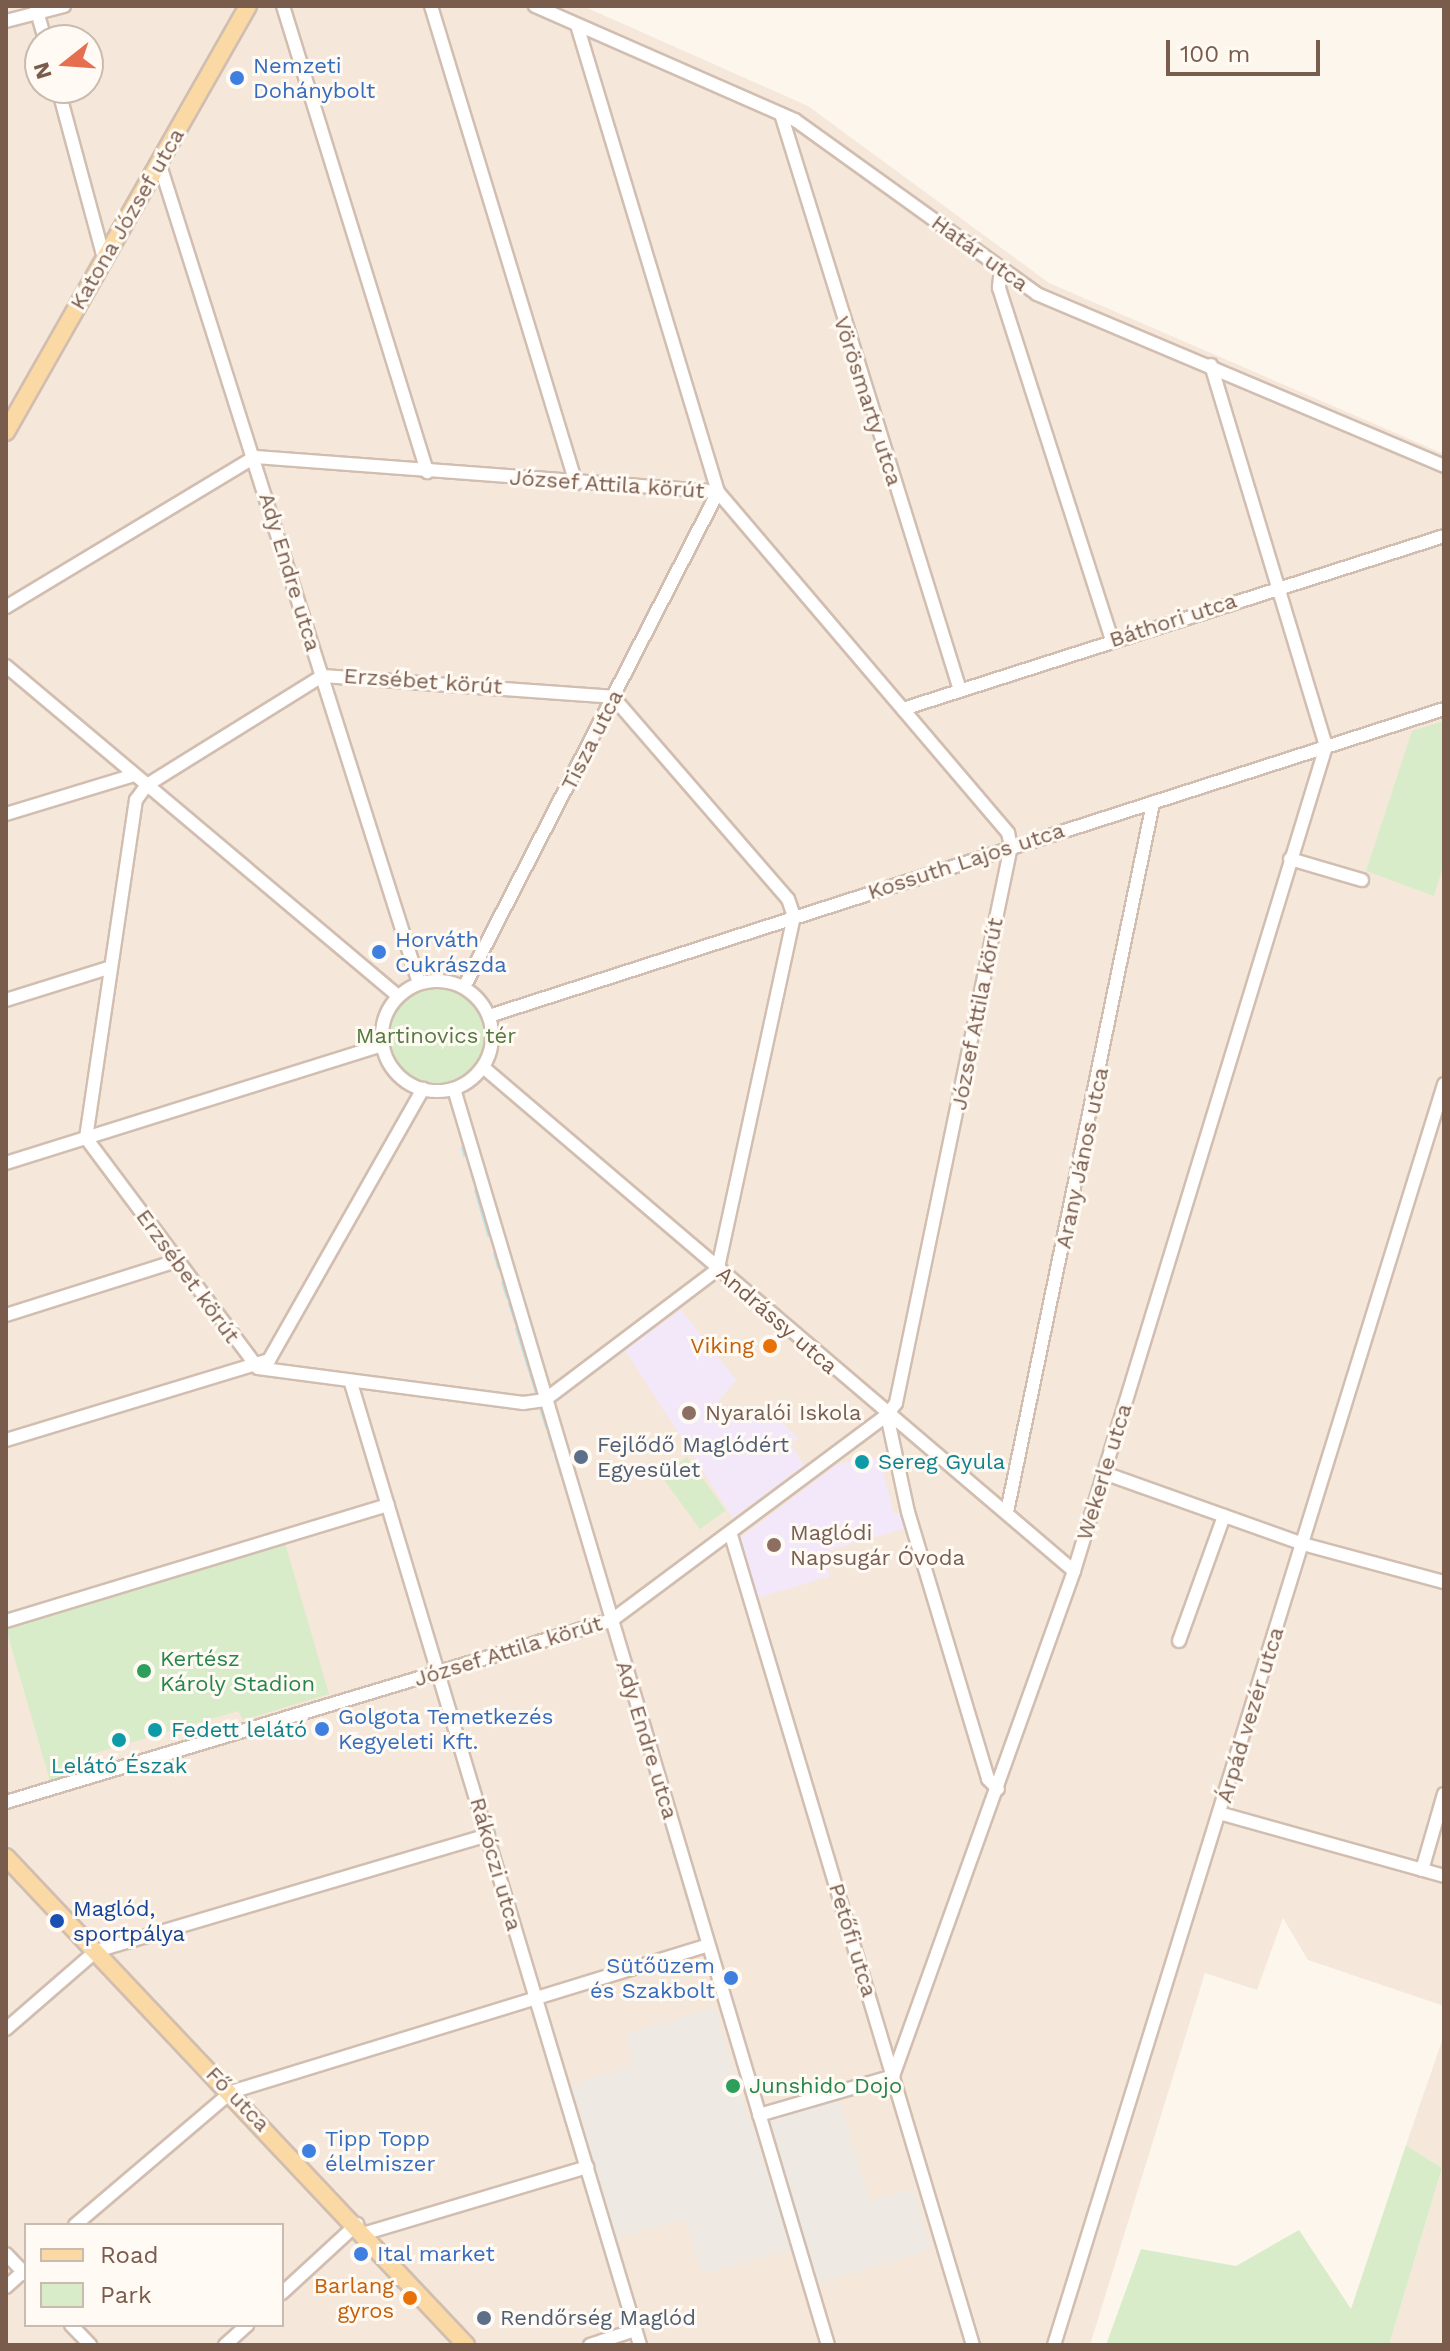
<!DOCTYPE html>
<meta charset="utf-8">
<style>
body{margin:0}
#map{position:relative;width:1450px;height:2351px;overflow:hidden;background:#fdf6ec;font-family:"Work Sans",sans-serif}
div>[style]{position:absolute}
.residential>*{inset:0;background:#f5e8da}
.industrial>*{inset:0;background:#efe9e4}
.education>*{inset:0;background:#f3e8fa}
.green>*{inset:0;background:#d8ecc9;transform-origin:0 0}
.round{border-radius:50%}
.stream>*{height:3px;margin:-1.5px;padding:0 1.5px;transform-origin:1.5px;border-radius:1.5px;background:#bfe3e8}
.roads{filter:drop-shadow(2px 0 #d1beb0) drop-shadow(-2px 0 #d1beb0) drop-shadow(0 2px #d1beb0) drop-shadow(0 -2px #d1beb0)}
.minor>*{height:12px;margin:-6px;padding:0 6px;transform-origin:6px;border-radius:6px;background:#fff}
.minor>.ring{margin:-6px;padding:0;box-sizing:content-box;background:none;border:12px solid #fff;border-radius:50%}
.major>*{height:16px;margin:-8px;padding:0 8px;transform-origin:8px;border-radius:8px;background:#fbd9a5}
.dots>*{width:22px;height:22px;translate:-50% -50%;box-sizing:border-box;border:4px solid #fffaf3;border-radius:50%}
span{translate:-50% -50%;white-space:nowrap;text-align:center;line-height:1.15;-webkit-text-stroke:6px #fffaf3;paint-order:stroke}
.shop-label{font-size:22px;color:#366cbe}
.left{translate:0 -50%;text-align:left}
.right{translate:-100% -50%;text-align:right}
.street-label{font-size:22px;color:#7a5c4d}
.park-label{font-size:22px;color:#537a41}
.food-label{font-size:22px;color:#c56008}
.education-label{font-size:22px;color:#785e54}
.service-label{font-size:22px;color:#4e5e75}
.culture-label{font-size:22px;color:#0d838f}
.leisure-label{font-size:22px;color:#27864d}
.transit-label{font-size:22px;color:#164399}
.frame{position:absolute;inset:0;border:8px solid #7a5c4d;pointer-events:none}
.legend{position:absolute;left:24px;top:2223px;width:260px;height:104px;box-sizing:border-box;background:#fffaf3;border:2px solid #cabbb1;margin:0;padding:10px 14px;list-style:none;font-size:24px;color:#7a5c4d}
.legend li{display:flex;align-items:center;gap:16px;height:40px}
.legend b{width:40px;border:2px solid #cabbb1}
.north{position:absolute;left:24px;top:24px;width:80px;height:80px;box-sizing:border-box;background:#fffaf3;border:2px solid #cabbb1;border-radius:50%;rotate:253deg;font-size:22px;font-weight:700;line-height:32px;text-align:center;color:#7a5c4d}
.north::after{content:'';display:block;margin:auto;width:28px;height:36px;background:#e76f51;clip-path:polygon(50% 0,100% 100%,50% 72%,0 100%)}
.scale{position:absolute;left:1166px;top:40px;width:154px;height:36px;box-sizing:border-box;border:4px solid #7a5c4d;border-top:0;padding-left:10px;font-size:24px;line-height:28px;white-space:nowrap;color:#7a5c4d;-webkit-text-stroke:6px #fffaf3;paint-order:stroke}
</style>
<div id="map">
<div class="residential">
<div style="clip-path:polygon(evenodd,6px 6px,583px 6px,808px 106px,1049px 283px,1444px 454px,1444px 2006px,1308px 1960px,1283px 1918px,1257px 1990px,1205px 1973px,1090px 2345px,6px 2345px,6px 6px,40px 40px,88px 40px,88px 88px,40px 88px,40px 40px,6px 6px,26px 2225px,282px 2225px,282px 2325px,26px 2325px,26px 2225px)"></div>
<div style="clip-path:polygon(1444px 2035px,1444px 2345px,1389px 2345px,1442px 2168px,1406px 2145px)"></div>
</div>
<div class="industrial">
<div style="clip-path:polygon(714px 2007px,751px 2124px,839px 2096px,870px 2201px,914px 2189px,931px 2250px,807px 2287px,795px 2249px,702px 2274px,685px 2219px,616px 2238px,569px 2086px,633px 2064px,626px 2034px)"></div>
</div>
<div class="education">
<div style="clip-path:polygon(681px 1310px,736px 1380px,713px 1408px,720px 1420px,777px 1418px,798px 1438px,790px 1444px,804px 1465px,733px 1518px,625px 1350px)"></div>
<div style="clip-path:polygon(879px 1457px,894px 1514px,902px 1513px,906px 1528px,823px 1552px,830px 1576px,758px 1598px,740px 1538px,838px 1464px)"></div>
</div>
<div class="green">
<div style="clip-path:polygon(1444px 721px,1444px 863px,1434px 896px,1366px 871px,1412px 731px)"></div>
<div class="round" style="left:386px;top:986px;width:100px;height:100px"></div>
<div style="left:687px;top:1457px;width:66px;height:32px;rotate:54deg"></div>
<div style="clip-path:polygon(285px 1543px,329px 1694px,243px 1720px,238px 1711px,89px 1755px,92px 1768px,50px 1781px,6px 1629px)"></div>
<div style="clip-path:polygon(1406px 2145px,1442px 2168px,1389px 2345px,1106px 2345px,1141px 2249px,1236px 2266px,1299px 2230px,1351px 2309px)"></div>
</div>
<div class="stream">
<div style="left:462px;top:1147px;width:8px;rotate:76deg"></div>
<div style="left:475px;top:1190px;width:47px;rotate:73.9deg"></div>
<div style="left:494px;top:1253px;width:15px;rotate:74deg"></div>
<div style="left:502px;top:1282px;width:16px;rotate:72deg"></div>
<div style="left:509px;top:1303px;width:20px;rotate:72deg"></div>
<div style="left:516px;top:1328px;width:71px;rotate:72.8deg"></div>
<div style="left:540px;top:1408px;width:20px;rotate:72deg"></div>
<div style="left:548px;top:1432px;width:18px;rotate:74deg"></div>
<div style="left:555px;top:1455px;width:21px;rotate:73deg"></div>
<div style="left:648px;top:1766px;width:23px;rotate:75deg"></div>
<div style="left:656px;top:1794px;width:20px;rotate:72deg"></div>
<div style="left:664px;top:1819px;width:26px;rotate:74deg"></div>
<div style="left:673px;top:1852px;width:19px;rotate:72deg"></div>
<div style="left:681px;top:1876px;width:23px;rotate:75deg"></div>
<div style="left:689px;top:1904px;width:18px;rotate:74deg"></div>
<div style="left:696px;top:1928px;width:15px;rotate:74deg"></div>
<div style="left:703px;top:1951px;width:10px;rotate:73deg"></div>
<div style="left:737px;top:2062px;width:14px;rotate:73deg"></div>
<div style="left:800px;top:2271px;width:24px;rotate:75deg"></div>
<div style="left:809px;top:2302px;width:21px;rotate:76deg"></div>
<div style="left:816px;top:2328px;width:18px;rotate:74deg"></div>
</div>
<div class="roads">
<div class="minor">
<div style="left:283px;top:6px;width:488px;rotate:72.8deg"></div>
<div style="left:431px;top:6px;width:499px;rotate:73.1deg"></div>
<div style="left:535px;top:6px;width:284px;rotate:23.7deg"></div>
<div style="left:795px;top:120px;width:298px;rotate:35.7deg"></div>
<div style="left:1037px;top:294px;width:442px;rotate:22.9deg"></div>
<div style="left:36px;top:8px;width:33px;rotate:74deg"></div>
<div style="left:6px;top:21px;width:60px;rotate:-14.5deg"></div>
<div style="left:58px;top:88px;width:177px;rotate:74.9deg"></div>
<div style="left:781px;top:114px;width:600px;rotate:72.74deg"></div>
<div style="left:159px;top:162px;width:861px;rotate:72.43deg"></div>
<div style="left:1001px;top:268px;width:20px;rotate:96deg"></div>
<div style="left:999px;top:288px;width:369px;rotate:72.2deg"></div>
<div style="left:6px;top:607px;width:291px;rotate:-31.1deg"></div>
<div style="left:255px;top:457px;width:464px;rotate:4.3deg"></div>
<div style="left:718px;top:492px;width:448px;rotate:49.6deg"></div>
<div style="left:1008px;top:833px;width:13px;rotate:77deg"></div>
<div style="left:1011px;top:846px;width:569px;rotate:101.67deg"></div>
<div style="left:896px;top:1403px;width:15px;rotate:127deg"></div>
<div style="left:887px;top:1415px;width:343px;rotate:143.3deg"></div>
<div style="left:612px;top:1620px;width:633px;rotate:163.28deg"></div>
<div style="left:6px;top:666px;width:512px;rotate:40.09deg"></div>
<div style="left:322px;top:676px;width:292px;rotate:4.1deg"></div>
<div style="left:613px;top:697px;width:267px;rotate:49.1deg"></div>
<div style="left:788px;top:899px;width:18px;rotate:71deg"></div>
<div style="left:794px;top:916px;width:361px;rotate:102.2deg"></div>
<div style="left:718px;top:1269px;width:217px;rotate:142.9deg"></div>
<div style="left:545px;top:1400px;width:22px;rotate:172deg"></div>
<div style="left:523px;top:1403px;width:267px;rotate:-172.5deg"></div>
<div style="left:258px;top:1368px;width:287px;rotate:-126.8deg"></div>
<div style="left:86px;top:1138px;width:342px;rotate:-81.6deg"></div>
<div style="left:136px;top:800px;width:19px;rotate:-54deg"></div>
<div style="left:147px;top:785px;width:206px;rotate:-31.9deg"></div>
<div style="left:903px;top:709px;width:568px;rotate:-17.73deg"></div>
<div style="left:6px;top:814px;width:134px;rotate:-16.9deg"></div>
<div style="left:1290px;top:859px;width:75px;rotate:16.3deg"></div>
<div class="ring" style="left:382px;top:981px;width:98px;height:98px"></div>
<div style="left:464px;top:987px;width:556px;rotate:-62.84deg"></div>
<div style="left:718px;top:492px;width:486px;rotate:-106.8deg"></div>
<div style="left:6px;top:1000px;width:107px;rotate:-17.4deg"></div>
<div style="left:489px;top:1016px;width:1003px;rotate:-17.82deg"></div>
<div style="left:483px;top:1067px;width:777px;rotate:40.46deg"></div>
<div style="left:454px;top:1089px;width:1311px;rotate:73.42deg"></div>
<div style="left:6px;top:1163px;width:394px;rotate:-17.4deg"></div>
<div style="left:6px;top:1315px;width:178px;rotate:-17.6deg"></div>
<div style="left:351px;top:1383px;width:1004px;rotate:73.28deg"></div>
<div style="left:887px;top:1415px;width:99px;rotate:77.8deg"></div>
<div style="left:908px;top:1512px;width:279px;rotate:73.3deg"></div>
<div style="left:988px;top:1779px;width:14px;rotate:45deg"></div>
<div style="left:6px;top:1440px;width:275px;rotate:-16.9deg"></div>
<div style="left:269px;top:1360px;width:312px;rotate:-60.4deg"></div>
<div style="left:1104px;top:1473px;width:211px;rotate:19.6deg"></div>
<div style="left:1303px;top:1544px;width:146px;rotate:15.1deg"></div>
<div style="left:1007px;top:1512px;width:724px;rotate:-78.36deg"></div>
<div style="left:731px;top:1535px;width:845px;rotate:73.37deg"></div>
<div style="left:6px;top:1621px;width:399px;rotate:-16.9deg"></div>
<div style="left:1179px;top:1641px;width:133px;rotate:-70.2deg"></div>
<div style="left:1219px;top:1813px;width:234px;rotate:15.6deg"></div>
<div style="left:1422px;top:1870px;width:79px;rotate:-73.9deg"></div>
<div style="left:6px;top:2029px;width:119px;rotate:-40.9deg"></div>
<div style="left:96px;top:1951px;width:409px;rotate:-16.5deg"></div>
<div style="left:893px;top:2076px;width:536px;rotate:-70.28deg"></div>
<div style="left:1074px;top:1571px;width:863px;rotate:-73.01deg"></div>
<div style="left:1326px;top:746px;width:398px;rotate:-106.8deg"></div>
<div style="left:759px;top:2115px;width:140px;rotate:-16.2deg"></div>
<div style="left:75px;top:2225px;width:205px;rotate:-40.4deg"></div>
<div style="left:231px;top:2092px;width:499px;rotate:-17.1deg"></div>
<div style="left:366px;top:2233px;width:231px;rotate:-16.6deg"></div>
<div style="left:6px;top:2254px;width:29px;rotate:46deg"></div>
<div style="left:6px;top:2287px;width:27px;rotate:-42deg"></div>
<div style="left:282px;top:2293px;width:102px;rotate:-42.6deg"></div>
<div style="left:71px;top:2325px;width:28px;rotate:46deg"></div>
<div style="left:225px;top:2345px;width:30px;rotate:-42deg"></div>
<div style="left:590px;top:2345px;width:47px;rotate:-18.4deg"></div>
<div style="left:1054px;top:2345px;width:1320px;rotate:-72.81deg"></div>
</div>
<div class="major">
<div style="left:6px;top:432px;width:490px;rotate:-60.4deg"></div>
<div style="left:6px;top:1857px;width:671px;rotate:46.69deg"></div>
</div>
</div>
<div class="dots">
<div style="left:237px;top:78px;background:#3f7fe0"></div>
<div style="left:379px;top:952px;background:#3f7fe0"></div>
<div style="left:770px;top:1346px;background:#e8710a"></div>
<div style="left:689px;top:1413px;background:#8d6e63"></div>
<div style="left:581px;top:1457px;background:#5c6f8a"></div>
<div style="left:862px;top:1462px;background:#0f9aa8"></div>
<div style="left:774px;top:1545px;background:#8d6e63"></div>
<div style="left:144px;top:1671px;background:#2e9e5b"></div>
<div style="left:322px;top:1729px;background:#3f7fe0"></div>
<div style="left:155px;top:1730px;background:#0f9aa8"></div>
<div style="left:119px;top:1740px;background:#0f9aa8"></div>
<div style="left:57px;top:1921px;background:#1a4fb4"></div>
<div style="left:731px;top:1978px;background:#3f7fe0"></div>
<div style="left:733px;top:2086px;background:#2e9e5b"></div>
<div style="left:309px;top:2151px;background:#3f7fe0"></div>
<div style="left:361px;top:2254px;background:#3f7fe0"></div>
<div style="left:410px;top:2298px;background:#e8710a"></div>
<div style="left:484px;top:2318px;background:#5c6f8a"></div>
</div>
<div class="shop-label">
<span class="left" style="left:253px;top:78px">Nemzeti<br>Dohánybolt</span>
<span class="left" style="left:395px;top:952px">Horváth<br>Cukrászda</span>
<span class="left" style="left:338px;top:1729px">Golgota Temetkezés<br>Kegyeleti Kft.</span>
<span class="right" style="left:715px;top:1978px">Sütőüzem<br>és Szakbolt</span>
<span class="left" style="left:325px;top:2151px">Tipp Topp<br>élelmiszer</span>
<span class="left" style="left:377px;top:2254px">Ital market</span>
</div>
<div class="street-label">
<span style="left:127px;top:219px;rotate:-60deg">Katona József utca</span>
<span style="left:980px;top:253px;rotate:36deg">Határ utca</span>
<span style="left:868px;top:401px;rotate:72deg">Vörösmarty utca</span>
<span style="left:607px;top:484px;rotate:4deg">József Attila körút</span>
<span style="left:290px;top:572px;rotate:73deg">Ady Endre utca</span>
<span style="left:1173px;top:620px;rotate:-18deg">Báthori utca</span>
<span style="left:423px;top:681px;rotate:4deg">Erzsébet körút</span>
<span style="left:592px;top:740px;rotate:-63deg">Tisza utca</span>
<span style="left:966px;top:861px;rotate:-18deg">Kossuth Lajos utca</span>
<span style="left:977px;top:1014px;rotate:-79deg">József Attila körút</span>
<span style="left:1082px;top:1158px;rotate:-78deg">Arany János utca</span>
<span style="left:188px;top:1276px;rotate:54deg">Erzsébet körút</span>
<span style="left:777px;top:1320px;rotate:41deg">Andrássy utca</span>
<span style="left:1104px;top:1472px;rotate:-73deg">Wekerle utca</span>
<span style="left:508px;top:1651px;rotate:-17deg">József Attila körút</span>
<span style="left:1250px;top:1715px;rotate:-73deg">Árpád vezér utca</span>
<span style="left:647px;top:1740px;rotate:73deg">Ady Endre utca</span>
<span style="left:496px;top:1864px;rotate:74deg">Rákóczi utca</span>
<span style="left:853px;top:1940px;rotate:73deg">Petőfi utca</span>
<span style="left:238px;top:2099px;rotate:46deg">Fő utca</span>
</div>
<div class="park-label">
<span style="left:436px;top:1036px">Martinovics tér</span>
</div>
<div class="food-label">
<span class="right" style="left:754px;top:1346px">Viking</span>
<span class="right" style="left:394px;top:2298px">Barlang<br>gyros</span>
</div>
<div class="education-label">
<span class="left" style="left:705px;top:1413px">Nyaralói Iskola</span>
<span class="left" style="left:790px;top:1545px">Maglódi<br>Napsugár Óvoda</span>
</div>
<div class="service-label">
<span class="left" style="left:597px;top:1457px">Fejlődő Maglódért<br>Egyesület</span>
<span class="left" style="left:500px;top:2318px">Rendőrség Maglód</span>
</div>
<div class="culture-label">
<span class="left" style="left:878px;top:1462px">Sereg Gyula</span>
<span class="left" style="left:171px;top:1730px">Fedett lelátó</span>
<span style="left:119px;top:1766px">Lelátó Észak</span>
</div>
<div class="leisure-label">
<span class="left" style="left:160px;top:1671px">Kertész<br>Károly Stadion</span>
<span class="left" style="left:749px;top:2086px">Junshido Dojo</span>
</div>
<div class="transit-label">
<span class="left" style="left:73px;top:1921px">Maglód,<br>sportpálya</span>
</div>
<div class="frame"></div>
<ul class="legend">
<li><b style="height:10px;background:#fbd9a5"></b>Road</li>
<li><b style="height:22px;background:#d8ecc9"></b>Park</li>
</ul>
<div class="north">N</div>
<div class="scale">100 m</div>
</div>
